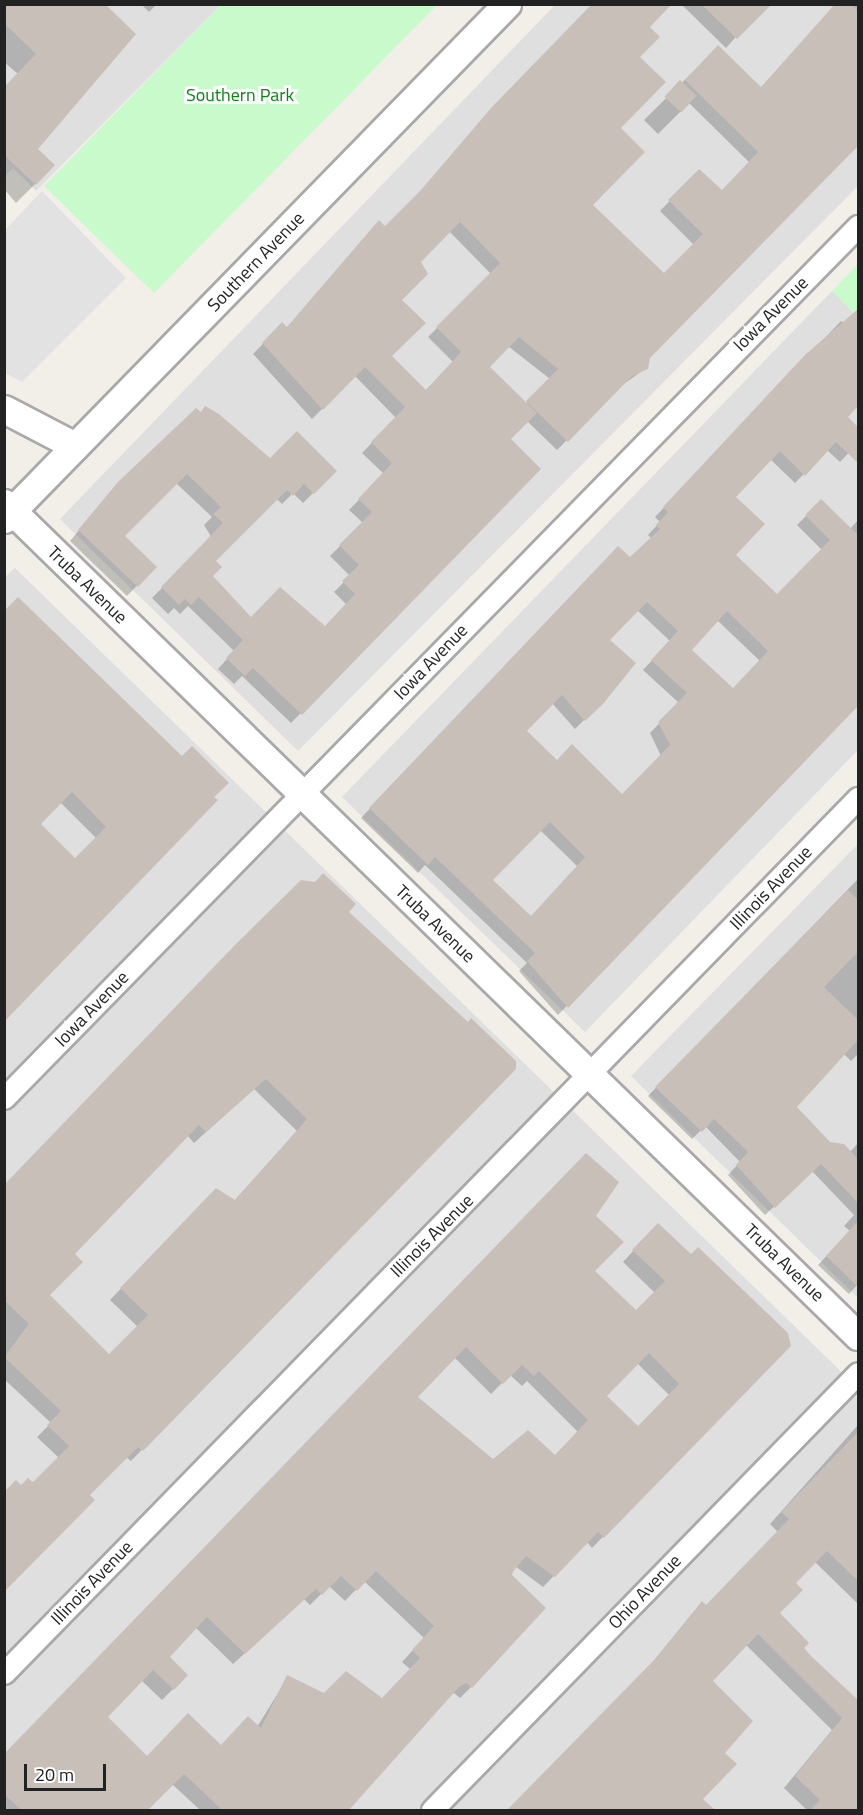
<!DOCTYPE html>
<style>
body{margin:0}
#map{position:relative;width:863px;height:1815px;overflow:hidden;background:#f2efe9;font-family:"Titillium Web",sans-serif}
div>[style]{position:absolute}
.residential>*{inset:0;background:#e0dfdf}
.park>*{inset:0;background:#c8facc}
.parking>*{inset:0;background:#e2e2e2}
.shadow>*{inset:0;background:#0003}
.building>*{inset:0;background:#c7bfb8;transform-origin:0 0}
.roads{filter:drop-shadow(2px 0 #a9a9a9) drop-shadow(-2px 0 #a9a9a9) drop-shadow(0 2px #a9a9a9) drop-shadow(0 -2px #a9a9a9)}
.minor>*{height:21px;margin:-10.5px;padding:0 10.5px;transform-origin:10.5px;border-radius:10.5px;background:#fff}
.tertiary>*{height:27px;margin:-13.5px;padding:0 13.5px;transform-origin:13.5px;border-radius:13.5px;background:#fff}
span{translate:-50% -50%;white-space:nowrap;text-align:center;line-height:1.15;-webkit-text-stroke:6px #fff;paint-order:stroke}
.park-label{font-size:18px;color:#0c8416}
.street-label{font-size:18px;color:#222}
.frame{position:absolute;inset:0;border:6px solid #222;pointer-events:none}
.scale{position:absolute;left:24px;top:1764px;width:82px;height:27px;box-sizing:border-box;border:3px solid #222;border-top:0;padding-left:8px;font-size:18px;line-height:21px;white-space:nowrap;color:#222;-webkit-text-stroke:4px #fff;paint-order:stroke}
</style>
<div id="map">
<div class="residential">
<div style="clip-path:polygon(5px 5px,221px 5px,36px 191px,13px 168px,5px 176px)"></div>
<div style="clip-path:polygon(555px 5px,858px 5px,858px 186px,298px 751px,60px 519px)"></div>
<div style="clip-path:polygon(832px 291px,858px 317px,858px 750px,585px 1032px,342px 797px)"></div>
<div style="clip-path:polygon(15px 568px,858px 1388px,858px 1810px,5px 1810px,4px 578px)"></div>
<div style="clip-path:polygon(858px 844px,858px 1298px,631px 1076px)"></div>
</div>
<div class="park">
<div style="clip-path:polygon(221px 5px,437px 5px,154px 293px,44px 186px)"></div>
<div style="clip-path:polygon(858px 264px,858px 317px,832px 291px)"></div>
</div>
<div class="parking">
<div style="clip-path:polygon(42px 191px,126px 278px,22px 382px,5px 373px,5px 230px)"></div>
</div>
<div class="shadow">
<div style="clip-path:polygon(4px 4px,97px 4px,36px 149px,35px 184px,16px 203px,4px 189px,4px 89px,18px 74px,4px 62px)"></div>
<div style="clip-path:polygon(141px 4px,157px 4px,149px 12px)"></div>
<div style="clip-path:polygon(681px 4px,765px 4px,726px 48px)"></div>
<div style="clip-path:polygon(evenodd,836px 4px,858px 4px,858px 142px,648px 358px,646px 368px,621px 386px,557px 450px,527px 421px,509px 439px,539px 469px,291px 723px,242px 676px,234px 684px,218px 669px,234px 651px,188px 606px,180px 614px,174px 608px,168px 614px,152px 598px,212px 538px,204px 525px,212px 517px,176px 483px,123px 536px,155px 567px,127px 596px,70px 541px,119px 483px,270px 460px,335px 471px,303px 503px,293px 493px,282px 504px,276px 498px,214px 561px,212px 576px,251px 619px,325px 628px,347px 605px,334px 592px,350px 576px,330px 556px,363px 523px,349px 510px,384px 474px,362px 453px,396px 418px,355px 376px,312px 419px,253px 354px,282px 324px,286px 329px,385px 228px,648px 27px,590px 205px,664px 275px,694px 245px,660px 211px,699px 171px,722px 192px,750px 163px,689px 103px,658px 134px,644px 120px,708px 57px,761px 89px,836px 4px,449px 231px,491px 274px,428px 337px,453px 362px,425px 391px,390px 356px,400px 300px,419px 262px,449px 231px,836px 4px,508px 346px,550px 379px,526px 404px,488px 367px,508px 346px)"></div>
<div style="clip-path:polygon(evenodd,841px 321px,858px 330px,858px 380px,850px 389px,858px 404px,846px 417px,858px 429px,858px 443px,840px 462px,827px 450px,795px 483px,770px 459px,734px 497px,734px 555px,777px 596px,822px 550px,797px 525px,821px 501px,850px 529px,858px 520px,858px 550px,852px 557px,858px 564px,858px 704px,558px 1015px,519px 971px,527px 963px,425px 865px,418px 873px,361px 818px,618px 548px,629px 559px,652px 539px,648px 535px,660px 522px,655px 517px,841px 321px,637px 610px,670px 641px,643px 670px,679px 703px,650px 733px,661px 756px,622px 796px,557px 762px,525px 732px,552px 703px,575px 729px,584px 720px,608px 640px,637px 610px,841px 321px,717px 620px,760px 661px,733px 690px,690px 650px,717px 620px,841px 321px,540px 830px,578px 867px,531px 917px,491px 880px,540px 830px)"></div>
<div style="clip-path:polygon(evenodd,4px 613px,182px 758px,227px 783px,4px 1019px,4px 613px,60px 802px,97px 839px,75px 860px,39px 824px,60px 802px)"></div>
<div style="clip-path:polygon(858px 879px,858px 1054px,851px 1061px,844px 1054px,795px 1107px,829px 1143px,850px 1152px,858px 1143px,858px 1284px,849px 1294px,818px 1265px,850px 1231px,844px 1226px,854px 1215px,812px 1171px,765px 1215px,728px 1175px,740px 1162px,705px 1126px,692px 1139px,648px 1096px)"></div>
<div style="clip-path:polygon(evenodd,302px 882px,346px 912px,514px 1068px,131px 1461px,126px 1457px,88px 1495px,21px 1487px,33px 1484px,59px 1458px,37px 1437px,51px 1423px,4px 1379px,4px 1186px,302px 882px,254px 1089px,297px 1131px,234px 1201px,216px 1190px,110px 1300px,138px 1327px,109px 1356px,47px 1295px,72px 1254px,187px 1135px,194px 1143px,254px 1089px)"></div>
<div style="clip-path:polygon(evenodd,594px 1216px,593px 1272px,636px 1312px,655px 1293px,623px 1262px,647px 1236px,789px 1346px,592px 1548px,587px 1542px,543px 1587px,515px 1566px,471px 1687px,460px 1698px,454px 1693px,447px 1697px,348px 1810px,200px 1810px,172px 1784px,147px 1810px,4px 1810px,4px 1755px,594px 1216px,454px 1357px,491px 1394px,510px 1375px,522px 1386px,527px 1381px,578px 1432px,555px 1457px,493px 1461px,416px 1397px,454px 1357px,594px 1216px,637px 1363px,670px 1396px,638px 1428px,605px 1396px,637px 1363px,594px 1216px,364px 1581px,424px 1638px,402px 1662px,411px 1670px,382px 1700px,324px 1695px,288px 1677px,257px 1727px,220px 1747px,147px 1758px,106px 1717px,141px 1680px,162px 1700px,173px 1689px,186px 1675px,167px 1657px,195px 1627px,233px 1664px,304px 1599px,310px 1605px,329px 1586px,345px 1601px,364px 1581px)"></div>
<div style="clip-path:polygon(858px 1425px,858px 1604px,815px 1562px,794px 1583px,778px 1613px,810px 1657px,858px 1704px,858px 1810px,807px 1810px,784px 1788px,832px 1730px,746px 1645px,711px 1681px,723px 1753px,735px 1764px,690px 1810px,666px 1810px,656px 1802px,647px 1810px,510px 1810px,647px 1669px,691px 1615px,702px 1603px,706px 1607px,778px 1532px,770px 1524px)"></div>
</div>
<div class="building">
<div style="clip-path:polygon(4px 4px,105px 4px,136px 34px,38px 149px,55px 165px,36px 185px,4px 155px,4px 87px,36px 54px,4px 23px)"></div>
<div style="clip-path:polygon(evenodd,592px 4px,672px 4px,650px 27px,660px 37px,640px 57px,666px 82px,621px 128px,645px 152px,593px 205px,664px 273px,703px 234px,668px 200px,699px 169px,722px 190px,758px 152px,685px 80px,718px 45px,761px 87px,835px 4px,851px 4px,858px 11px,858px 146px,650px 358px,648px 369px,632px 376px,568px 442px,526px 401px,558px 369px,519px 337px,490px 367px,537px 413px,511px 439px,541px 469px,302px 715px,253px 668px,245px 676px,226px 658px,243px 640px,199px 597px,191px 605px,185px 599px,179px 605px,161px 587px,223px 523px,213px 514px,221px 507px,187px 474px,125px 536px,157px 567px,138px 587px,78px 530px,118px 482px,196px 408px,201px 412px,205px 406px,219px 414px,270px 458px,297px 431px,337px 471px,314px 494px,304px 484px,293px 496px,287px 490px,216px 561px,222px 567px,213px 576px,251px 617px,280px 587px,325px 626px,355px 594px,342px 581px,359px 565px,339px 545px,372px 512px,358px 499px,392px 463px,371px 442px,405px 407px,365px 367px,323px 410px,262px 343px,282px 322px,287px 327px,379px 220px,385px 226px,421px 190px,492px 107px,592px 4px,460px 222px,500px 263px,436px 327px,461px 352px,426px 390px,392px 356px,426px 323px,402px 300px,428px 274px,421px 262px,460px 222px)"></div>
<div style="clip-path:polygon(701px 4px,772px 4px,737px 39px)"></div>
<div style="left:680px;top:80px;width:23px;height:23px;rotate:43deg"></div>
<div style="clip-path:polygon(evenodd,858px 309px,858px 406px,848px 417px,858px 427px,858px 463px,836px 442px,805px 476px,780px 451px,736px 497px,765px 524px,736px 555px,777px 594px,830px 540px,805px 515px,821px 499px,858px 535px,858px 706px,568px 1008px,527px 961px,535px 953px,435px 857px,428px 865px,369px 808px,618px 546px,630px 557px,660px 529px,656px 525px,668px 512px,663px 507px,805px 355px,858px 309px,647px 602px,678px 631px,651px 660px,687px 693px,658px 722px,670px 745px,622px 794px,572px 744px,557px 760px,527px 731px,562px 695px,585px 721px,603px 704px,636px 663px,610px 640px,647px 602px,858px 309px,727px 611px,768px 651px,733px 688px,692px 650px,727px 611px,858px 309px,550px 822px,585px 857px,531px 916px,493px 880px,550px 822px)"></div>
<div style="clip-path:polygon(evenodd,18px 597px,182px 756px,192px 746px,229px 783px,214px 797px,218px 800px,4px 1022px,4px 611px,18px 597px,72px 792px,106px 827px,75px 858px,41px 824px,72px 792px)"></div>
<div style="clip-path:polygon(evenodd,323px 873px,356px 904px,349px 912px,468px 1022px,471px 1018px,516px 1061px,516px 1069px,143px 1451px,138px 1447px,90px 1495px,95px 1500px,4px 1592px,4px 1492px,16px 1480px,21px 1485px,28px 1478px,33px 1482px,69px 1446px,47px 1425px,61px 1411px,4px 1357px,29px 1324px,4px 1300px,5px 1184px,234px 946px,301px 880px,315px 882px,323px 873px,266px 1079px,307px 1119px,235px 1200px,216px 1188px,120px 1288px,148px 1315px,109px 1354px,50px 1295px,83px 1262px,75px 1254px,199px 1125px,206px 1132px,266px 1079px)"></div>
<div style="clip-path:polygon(848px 890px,858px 900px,858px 952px,824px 987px,858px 1020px,858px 1040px,797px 1107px,830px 1142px,844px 1144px,858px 1159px,858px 1203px,821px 1164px,775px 1208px,736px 1165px,748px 1152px,714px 1119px,702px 1132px,655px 1087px)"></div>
<div style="clip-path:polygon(evenodd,586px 1153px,619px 1182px,596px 1216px,624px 1242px,595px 1271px,636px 1310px,665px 1281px,632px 1250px,658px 1223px,691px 1254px,698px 1247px,788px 1333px,791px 1346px,604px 1538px,598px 1532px,555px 1577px,526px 1556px,511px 1574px,546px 1608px,472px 1688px,466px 1683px,459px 1687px,349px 1810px,222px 1810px,184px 1774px,148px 1810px,21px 1810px,4px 1794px,4px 1754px,586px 1153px,466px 1347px,503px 1384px,522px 1365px,534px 1376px,539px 1371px,588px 1420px,555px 1455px,528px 1430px,493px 1459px,418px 1397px,466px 1347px,586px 1153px,649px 1353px,679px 1384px,638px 1426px,607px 1396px,649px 1353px,586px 1153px,376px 1571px,434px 1626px,412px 1650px,420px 1658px,382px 1698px,346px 1671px,324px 1693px,287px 1675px,261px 1728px,248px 1716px,221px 1745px,188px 1713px,147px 1756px,108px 1717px,153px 1670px,174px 1690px,188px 1675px,170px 1657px,207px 1617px,245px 1654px,316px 1589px,322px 1595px,341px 1576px,357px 1591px,376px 1571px)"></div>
<div style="clip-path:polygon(858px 1221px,858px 1287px,826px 1256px)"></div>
<div style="clip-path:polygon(858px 1432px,858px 1581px,827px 1551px,796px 1583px,803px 1590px,780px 1613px,809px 1643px,804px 1648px,811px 1656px,858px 1700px,858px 1810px,810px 1810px,820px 1800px,795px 1776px,842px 1718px,758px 1634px,713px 1681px,753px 1721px,725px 1753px,737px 1764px,703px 1799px,715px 1810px,507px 1810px,659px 1655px,702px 1601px,706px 1605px,789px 1519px,781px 1512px)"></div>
</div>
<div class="roads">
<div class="minor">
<div style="left:4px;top:1098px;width:1221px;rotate:-45.6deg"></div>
<div style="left:4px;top:1673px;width:1223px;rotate:-45.7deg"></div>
<div style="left:432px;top:1810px;width:610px;rotate:-45.73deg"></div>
</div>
<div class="tertiary">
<div style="left:4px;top:409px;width:80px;rotate:27.5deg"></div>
<div style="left:4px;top:503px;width:1193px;rotate:44.29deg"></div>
<div style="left:4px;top:519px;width:720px;rotate:-45.68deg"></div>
</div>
</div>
<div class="park-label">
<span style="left:240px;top:95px">Southern Park</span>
</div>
<div class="street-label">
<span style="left:256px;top:262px;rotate:-46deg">Southern Avenue</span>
<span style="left:771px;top:314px;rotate:-45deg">Iowa Avenue</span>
<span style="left:87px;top:585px;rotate:44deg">Truba Avenue</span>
<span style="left:431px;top:662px;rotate:-46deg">Iowa Avenue</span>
<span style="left:771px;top:888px;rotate:-46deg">Illinois Avenue</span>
<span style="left:435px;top:924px;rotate:44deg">Truba Avenue</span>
<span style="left:92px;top:1009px;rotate:-46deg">Iowa Avenue</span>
<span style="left:432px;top:1236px;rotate:-45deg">Illinois Avenue</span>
<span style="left:784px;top:1263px;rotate:44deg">Truba Avenue</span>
<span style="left:92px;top:1583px;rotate:-46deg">Illinois Avenue</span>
<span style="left:645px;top:1592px;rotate:-46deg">Ohio Avenue</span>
</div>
<div class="frame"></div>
<div class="scale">20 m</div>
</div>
